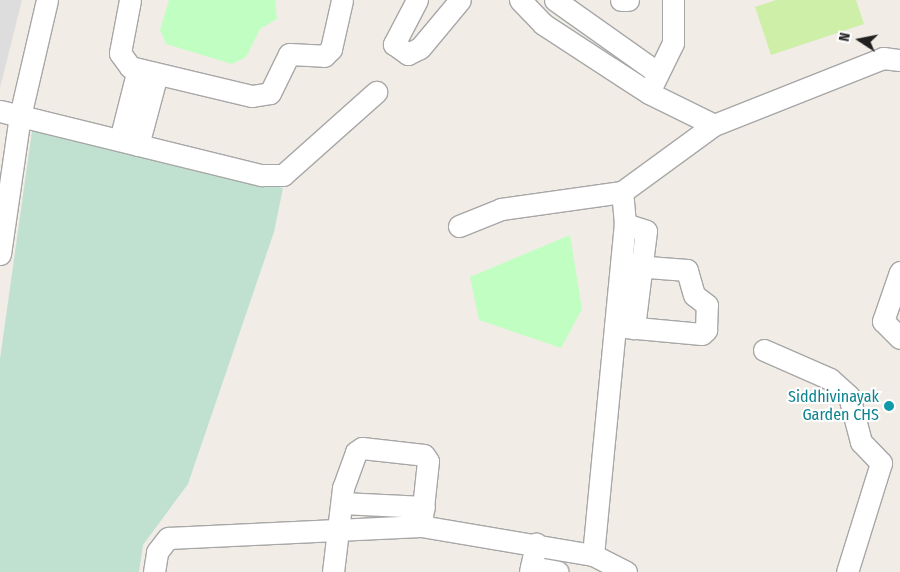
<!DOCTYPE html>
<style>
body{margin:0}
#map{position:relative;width:900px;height:572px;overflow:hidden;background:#f1ede6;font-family:"Fira Sans Condensed",sans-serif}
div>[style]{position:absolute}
.residential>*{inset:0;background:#dedddd}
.grass>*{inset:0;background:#ceefa8}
.wetland>*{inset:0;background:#c1e1d0}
.park>*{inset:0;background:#c0fec2}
.roads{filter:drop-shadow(1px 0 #a7a7a7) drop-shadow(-1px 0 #a7a7a7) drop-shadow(0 1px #a7a7a7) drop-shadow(0 -1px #a7a7a7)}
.minor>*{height:21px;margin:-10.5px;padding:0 10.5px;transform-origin:10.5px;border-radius:10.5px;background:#fff}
.dots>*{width:14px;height:14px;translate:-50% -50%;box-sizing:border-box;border:2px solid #fff;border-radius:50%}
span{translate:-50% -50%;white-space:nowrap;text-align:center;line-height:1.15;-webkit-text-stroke:4px #fff;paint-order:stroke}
.culture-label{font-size:16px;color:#0d838f}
.right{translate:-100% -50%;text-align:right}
.north{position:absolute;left:835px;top:15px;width:50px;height:50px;-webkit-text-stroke:4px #fff;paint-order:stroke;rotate:281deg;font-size:14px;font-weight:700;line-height:20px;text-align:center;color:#202020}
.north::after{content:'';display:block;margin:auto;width:18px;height:22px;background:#202020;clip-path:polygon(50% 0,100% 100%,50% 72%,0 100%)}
</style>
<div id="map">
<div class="residential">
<div style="clip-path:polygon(0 0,22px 0,0 88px)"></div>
</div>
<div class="grass">
<div style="clip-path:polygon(776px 0,856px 0,864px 24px,771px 55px,755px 7px)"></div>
</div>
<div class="wetland">
<div style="clip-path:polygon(33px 124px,283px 188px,274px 232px,188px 484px,143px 545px,139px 572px,0 572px,0 359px)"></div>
</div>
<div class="park">
<div style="clip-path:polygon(169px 0,275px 0,277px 19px,260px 29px,246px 57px,232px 64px,166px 44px,160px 30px)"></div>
<div style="clip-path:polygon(570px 235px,582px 309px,561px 348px,479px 320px,470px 277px)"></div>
</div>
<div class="roads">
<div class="minor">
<div style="left:130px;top:0;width:54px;rotate:100.7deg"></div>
<div style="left:120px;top:53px;width:17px;rotate:54deg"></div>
<div style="left:130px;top:67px;width:125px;rotate:13.4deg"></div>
<div style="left:252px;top:96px;width:18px;rotate:-9deg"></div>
<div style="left:270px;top:93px;width:43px;rotate:-64deg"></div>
<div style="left:289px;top:54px;width:35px;rotate:3deg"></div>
<div style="left:324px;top:56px;width:10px;rotate:-45deg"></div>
<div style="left:331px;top:49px;width:50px;rotate:-77.3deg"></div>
<div style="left:417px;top:0;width:50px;rotate:117.6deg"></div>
<div style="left:394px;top:44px;width:17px;rotate:36deg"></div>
<div style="left:408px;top:54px;width:13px;rotate:-27deg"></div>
<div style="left:420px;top:48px;width:62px;rotate:-50.2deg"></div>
<div style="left:520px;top:0;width:33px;rotate:46deg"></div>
<div style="left:543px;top:24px;width:126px;rotate:33.1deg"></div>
<div style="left:649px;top:93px;width:72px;rotate:26.2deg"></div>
<div style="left:555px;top:0;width:126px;rotate:35.3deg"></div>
<div style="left:621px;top:0;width:7px"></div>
<div style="left:652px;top:86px;width:48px;rotate:-64deg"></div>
<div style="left:673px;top:43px;width:43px;rotate:-90deg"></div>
<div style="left:0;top:111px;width:269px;rotate:13.8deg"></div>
<div style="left:261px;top:175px;width:22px"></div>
<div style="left:283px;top:175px;width:125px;rotate:-41.7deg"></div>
<div style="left:120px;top:140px;width:73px;rotate:-75.8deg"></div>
<div style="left:138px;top:145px;width:73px;rotate:-75deg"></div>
<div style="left:625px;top:224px;width:22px;rotate:18deg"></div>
<div style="left:646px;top:231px;width:98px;rotate:97.1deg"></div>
<div style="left:459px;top:226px;width:45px;rotate:-22deg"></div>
<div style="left:501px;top:209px;width:122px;rotate:-8deg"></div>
<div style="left:622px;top:192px;width:114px;rotate:-36.1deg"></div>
<div style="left:714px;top:125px;width:182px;rotate:-21.6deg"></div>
<div style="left:883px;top:58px;width:17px;rotate:7deg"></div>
<div style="left:0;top:254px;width:139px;rotate:-81.8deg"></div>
<div style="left:20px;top:116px;width:119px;rotate:-76.9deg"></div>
<div style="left:900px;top:272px;width:52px;rotate:109.1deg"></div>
<div style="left:883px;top:321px;width:24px;rotate:45deg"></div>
<div style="left:615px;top:326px;width:87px;rotate:5.3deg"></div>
<div style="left:702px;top:334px;width:6px;rotate:-45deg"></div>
<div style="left:706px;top:330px;width:25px;rotate:-88deg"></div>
<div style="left:707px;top:305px;width:16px;rotate:-142deg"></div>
<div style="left:694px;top:295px;width:26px;rotate:-106deg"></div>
<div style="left:687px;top:270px;width:66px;rotate:-175.7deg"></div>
<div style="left:764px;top:350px;width:72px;rotate:23.7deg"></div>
<div style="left:830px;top:379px;width:25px;rotate:42deg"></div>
<div style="left:849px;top:396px;width:48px;rotate:75.4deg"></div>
<div style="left:861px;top:442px;width:29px;rotate:46deg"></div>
<div style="left:881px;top:463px;width:114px;rotate:107.3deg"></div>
<div style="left:342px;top:503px;width:82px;rotate:2.8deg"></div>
<div style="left:593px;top:555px;width:333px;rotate:-84.5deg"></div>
<div style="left:625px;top:224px;width:32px;rotate:-95deg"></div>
<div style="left:531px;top:567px;width:27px;rotate:10deg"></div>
<div style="left:154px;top:572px;width:20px;rotate:-81deg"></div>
<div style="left:157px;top:552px;width:18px;rotate:-52deg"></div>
<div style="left:168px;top:538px;width:253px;rotate:-2.7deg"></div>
<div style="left:421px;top:526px;width:174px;rotate:9.6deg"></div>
<div style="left:593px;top:555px;width:37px;rotate:27deg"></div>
<div style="left:333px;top:572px;width:85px;rotate:-83.2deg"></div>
<div style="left:343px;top:488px;width:38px;rotate:-70deg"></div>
<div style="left:356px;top:452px;width:7px;rotate:-34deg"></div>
<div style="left:362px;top:448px;width:62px;rotate:6.4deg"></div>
<div style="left:424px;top:455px;width:7px;rotate:56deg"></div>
<div style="left:428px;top:461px;width:65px;rotate:96.1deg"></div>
<div style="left:530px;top:572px;width:29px;rotate:-78deg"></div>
</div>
</div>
<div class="dots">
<div style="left:889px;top:406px;background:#0f9aa8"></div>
</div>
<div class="culture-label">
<span class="right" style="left:879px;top:406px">Siddhivinayak<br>Garden CHS</span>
</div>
<div class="north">N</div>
</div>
